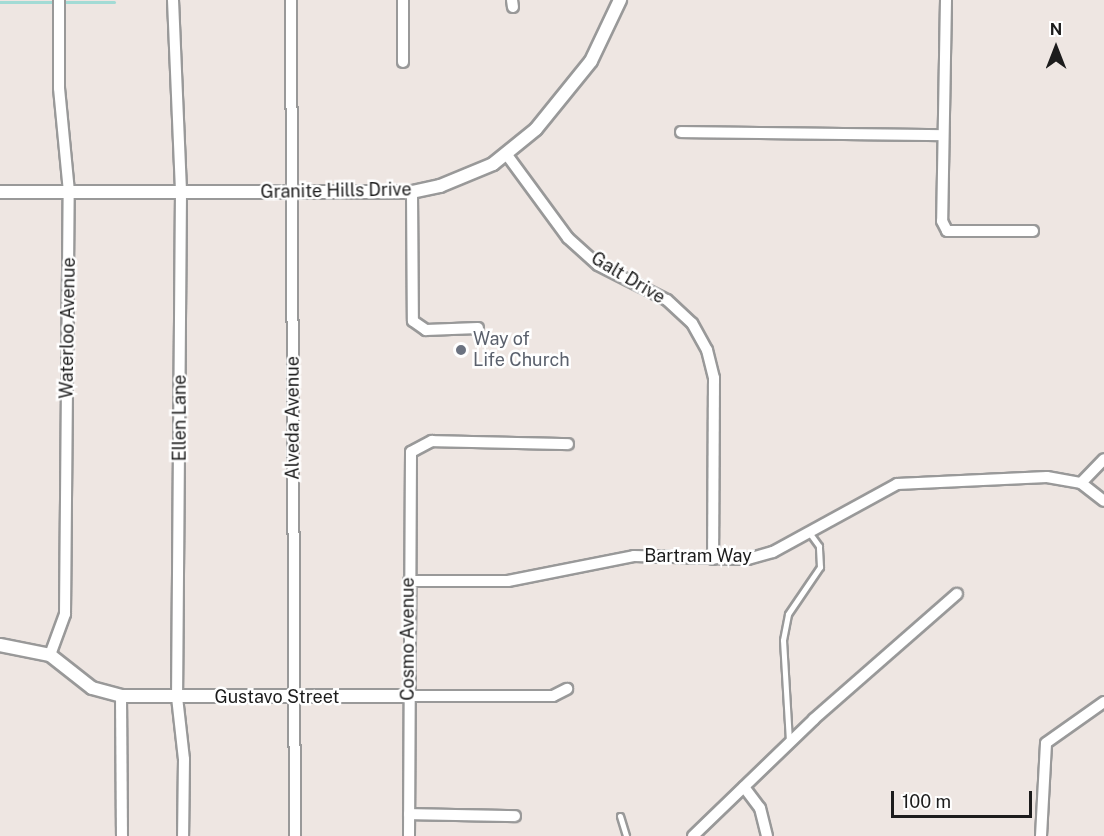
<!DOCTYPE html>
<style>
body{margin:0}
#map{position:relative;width:1104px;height:836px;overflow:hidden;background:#eee6e2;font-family:"Public Sans",sans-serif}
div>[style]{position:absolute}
.stream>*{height:3px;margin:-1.5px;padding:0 1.5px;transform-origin:1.5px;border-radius:1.5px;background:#a2dbd5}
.roads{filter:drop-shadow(2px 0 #999) drop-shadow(-2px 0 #999) drop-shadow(0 2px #999) drop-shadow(0 -2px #999)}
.service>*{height:5px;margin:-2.5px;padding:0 2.5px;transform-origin:2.5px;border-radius:2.5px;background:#fff}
.minor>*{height:10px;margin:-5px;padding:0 5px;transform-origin:5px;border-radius:5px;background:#fff}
.tertiary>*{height:12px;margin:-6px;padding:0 6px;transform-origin:6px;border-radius:6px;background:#fff}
.dots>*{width:16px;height:16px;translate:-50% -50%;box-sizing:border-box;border:3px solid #fff;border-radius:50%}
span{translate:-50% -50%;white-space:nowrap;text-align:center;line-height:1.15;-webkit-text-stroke:5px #fff;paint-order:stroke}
.street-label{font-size:18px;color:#1c1c1c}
.worship-label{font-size:18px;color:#5b616d}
.left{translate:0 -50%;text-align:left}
.north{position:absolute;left:1026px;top:18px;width:60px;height:60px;-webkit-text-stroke:4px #fff;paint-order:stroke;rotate:0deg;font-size:16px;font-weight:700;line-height:24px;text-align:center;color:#1c1c1c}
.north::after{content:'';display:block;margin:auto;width:21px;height:27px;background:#1c1c1c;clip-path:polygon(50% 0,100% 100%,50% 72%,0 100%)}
.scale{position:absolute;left:891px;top:791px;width:141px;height:27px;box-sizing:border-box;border:3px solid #1c1c1c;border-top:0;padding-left:8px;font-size:18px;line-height:21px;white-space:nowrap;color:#1c1c1c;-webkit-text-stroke:4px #fff;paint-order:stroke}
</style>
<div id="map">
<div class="stream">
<div style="left:0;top:2px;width:55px"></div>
<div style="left:62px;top:2px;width:52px"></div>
</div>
<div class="roads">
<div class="service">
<div style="left:789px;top:741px;width:101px;rotate:-93.4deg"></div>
<div style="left:783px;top:640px;width:26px;rotate:-79deg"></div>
<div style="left:788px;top:614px;width:57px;rotate:-55.8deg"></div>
<div style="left:820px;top:567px;width:21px;rotate:-93deg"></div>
<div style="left:819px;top:546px;width:17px;rotate:-126deg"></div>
<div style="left:620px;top:816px;width:21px;rotate:73deg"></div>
</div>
<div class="minor">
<div style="left:173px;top:0;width:192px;rotate:87.6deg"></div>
<div style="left:181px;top:192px;width:505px;rotate:90.45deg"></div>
<div style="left:177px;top:697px;width:62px;rotate:83.6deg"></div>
<div style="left:184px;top:759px;width:77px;rotate:90.7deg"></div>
<div style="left:291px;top:0;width:836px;rotate:89.73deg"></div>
<div style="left:403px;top:0;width:62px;rotate:90deg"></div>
<div style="left:512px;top:0;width:7px;rotate:82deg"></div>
<div style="left:946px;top:0;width:221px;rotate:91deg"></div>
<div style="left:942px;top:221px;width:11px;rotate:63deg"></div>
<div style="left:947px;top:231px;width:86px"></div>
<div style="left:681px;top:132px;width:262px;rotate:0.7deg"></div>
<div style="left:507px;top:155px;width:103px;rotate:53.7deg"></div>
<div style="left:568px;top:238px;width:40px;rotate:42deg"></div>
<div style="left:598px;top:265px;width:77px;rotate:26.9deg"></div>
<div style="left:667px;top:300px;width:34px;rotate:43deg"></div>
<div style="left:692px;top:323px;width:31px;rotate:61deg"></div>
<div style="left:707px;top:350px;width:29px;rotate:76deg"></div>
<div style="left:714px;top:378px;width:181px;rotate:90.3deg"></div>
<div style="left:412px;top:192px;width:129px;rotate:89.6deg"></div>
<div style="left:413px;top:321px;width:16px;rotate:35deg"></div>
<div style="left:426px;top:330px;width:52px;rotate:-2.2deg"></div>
<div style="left:1081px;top:483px;width:33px;rotate:-46deg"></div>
<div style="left:1081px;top:483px;width:29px;rotate:38deg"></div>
<div style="left:409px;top:581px;width:99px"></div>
<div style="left:508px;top:581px;width:128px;rotate:-11.2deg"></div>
<div style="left:634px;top:556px;width:114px;rotate:1.5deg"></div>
<div style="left:748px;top:559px;width:26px;rotate:-16deg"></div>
<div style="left:773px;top:552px;width:141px;rotate:-28.7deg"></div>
<div style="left:897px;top:484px;width:150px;rotate:-2.7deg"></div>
<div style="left:1047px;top:477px;width:35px;rotate:10deg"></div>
<div style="left:50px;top:655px;width:44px;rotate:-69.9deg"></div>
<div style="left:65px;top:614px;width:422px;rotate:-89.5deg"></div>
<div style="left:69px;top:192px;width:104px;rotate:-95.5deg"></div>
<div style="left:59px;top:88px;width:88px;rotate:-90deg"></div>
<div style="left:121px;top:696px;width:140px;rotate:89.6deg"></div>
<div style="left:407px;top:696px;width:146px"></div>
<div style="left:553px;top:696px;width:16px;rotate:-27deg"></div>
<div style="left:744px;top:787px;width:26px;rotate:53deg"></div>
<div style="left:760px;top:808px;width:29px;rotate:76deg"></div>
<div style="left:409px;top:814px;width:106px;rotate:1.1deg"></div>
<div style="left:409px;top:836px;width:384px;rotate:-89.7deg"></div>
<div style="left:411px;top:452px;width:24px;rotate:-28deg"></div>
<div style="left:432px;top:441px;width:136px;rotate:1.3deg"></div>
<div style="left:693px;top:836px;width:168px;rotate:-44deg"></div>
<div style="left:814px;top:719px;width:190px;rotate:-41.2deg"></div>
<div style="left:1041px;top:836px;width:93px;rotate:-86.9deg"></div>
<div style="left:1046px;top:743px;width:71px;rotate:-35.3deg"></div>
</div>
<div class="tertiary">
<div style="left:0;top:192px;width:412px"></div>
<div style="left:412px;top:192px;width:29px;rotate:-12deg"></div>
<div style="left:440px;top:186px;width:57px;rotate:-22.5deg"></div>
<div style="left:493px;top:164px;width:55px;rotate:-39.1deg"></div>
<div style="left:536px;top:129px;width:87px;rotate:-51deg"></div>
<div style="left:591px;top:61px;width:68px;rotate:-64.6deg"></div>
<div style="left:0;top:645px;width:51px;rotate:11.3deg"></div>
<div style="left:50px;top:655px;width:53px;rotate:38.2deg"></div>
<div style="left:92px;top:688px;width:30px;rotate:15deg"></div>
<div style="left:121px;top:696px;width:286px"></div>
</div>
</div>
<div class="dots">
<div style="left:461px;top:350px;background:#6b7280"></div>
</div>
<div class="street-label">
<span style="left:336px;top:191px;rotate:-1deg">Granite Hills Drive</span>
<span style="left:628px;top:278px;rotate:31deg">Galt Drive</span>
<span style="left:68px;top:328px;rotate:-89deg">Waterloo Avenue</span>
<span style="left:180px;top:418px;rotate:-90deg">Ellen Lane</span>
<span style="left:293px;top:418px;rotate:-90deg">Alveda Avenue</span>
<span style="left:698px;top:556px">Bartram Way</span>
<span style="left:408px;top:639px;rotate:-90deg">Cosmo Avenue</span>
<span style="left:277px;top:697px">Gustavo Street</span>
</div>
<div class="worship-label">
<span class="left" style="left:473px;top:350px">Way of<br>Life Church</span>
</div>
<div class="north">N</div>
<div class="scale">100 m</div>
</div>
